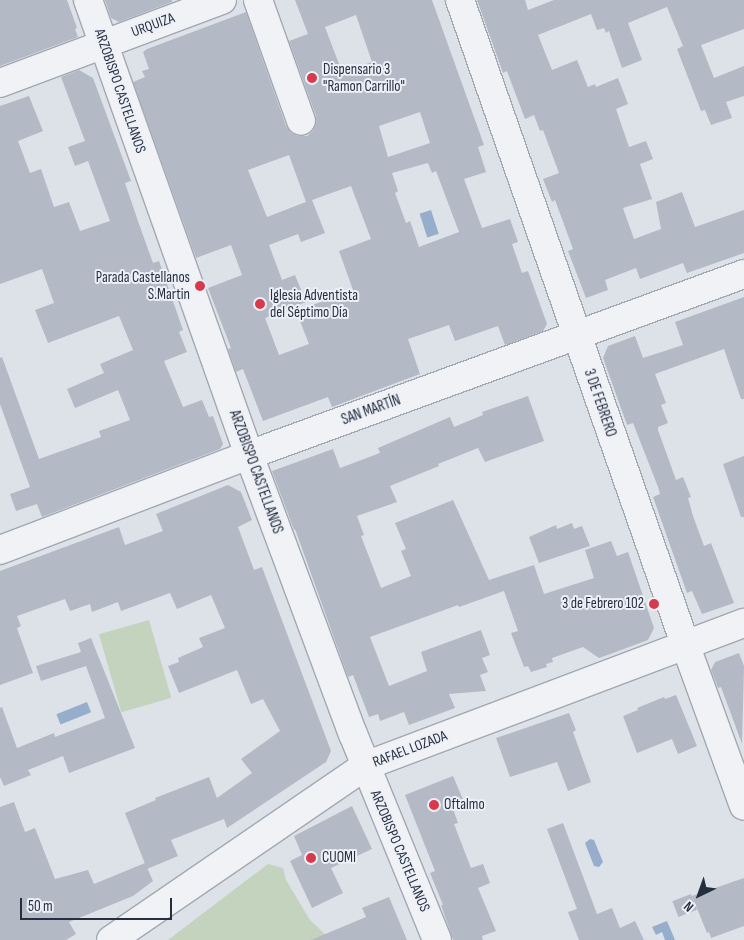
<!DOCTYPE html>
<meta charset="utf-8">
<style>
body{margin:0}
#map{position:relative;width:744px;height:940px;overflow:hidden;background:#dde1e8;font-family:"Sofia Sans Condensed",sans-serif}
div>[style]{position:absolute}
.green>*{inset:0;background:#c3d3be;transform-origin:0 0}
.water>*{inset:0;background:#96aecb;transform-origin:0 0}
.building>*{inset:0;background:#b4bac5;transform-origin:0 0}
.roads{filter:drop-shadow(1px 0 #a2a8b2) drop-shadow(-1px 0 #a2a8b2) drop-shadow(0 1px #a2a8b2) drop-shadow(0 -1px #a2a8b2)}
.minor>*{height:28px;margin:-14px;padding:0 14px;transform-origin:14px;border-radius:14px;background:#f0f2f6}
.dots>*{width:14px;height:14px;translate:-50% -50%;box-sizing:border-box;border:2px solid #edf0f6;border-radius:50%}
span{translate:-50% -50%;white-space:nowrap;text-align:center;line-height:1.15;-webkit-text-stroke:4px #edf0f6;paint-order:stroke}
.street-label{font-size:15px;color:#262f40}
.poi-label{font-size:15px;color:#262f40}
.left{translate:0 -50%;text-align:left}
.right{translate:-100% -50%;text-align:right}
.north{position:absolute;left:674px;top:870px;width:50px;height:50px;-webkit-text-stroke:4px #edf0f6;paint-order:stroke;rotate:222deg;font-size:14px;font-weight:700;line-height:20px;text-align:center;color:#262f40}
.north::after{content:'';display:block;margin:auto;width:18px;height:22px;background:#262f40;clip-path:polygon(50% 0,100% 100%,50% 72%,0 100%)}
.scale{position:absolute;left:20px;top:898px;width:152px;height:22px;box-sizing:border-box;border:2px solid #262f40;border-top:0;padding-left:6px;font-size:15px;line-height:18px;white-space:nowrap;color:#262f40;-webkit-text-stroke:4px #edf0f6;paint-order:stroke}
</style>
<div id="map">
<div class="green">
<div style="left:149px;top:620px;width:81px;height:52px;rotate:74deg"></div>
<div style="clip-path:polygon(268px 864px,283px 868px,286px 880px,310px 920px,331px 940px,168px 940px)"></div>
</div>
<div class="water">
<div style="left:431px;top:210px;width:25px;height:12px;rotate:72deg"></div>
<div style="left:87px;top:702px;width:11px;height:33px;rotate:68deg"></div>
<div style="clip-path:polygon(590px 839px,594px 840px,603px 862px,599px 867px,594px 866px,585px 843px)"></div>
<div style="clip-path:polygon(667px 921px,675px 940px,665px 940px,662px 932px,656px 935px,652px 927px)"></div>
</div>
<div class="building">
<div style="clip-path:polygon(0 0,67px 0,77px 28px,75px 29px,78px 37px,0 66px)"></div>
<div style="clip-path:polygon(105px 0,172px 0,172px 2px,119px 22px,111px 18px)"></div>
<div style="clip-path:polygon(evenodd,295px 0,432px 0,484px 145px,478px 147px,486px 172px,464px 179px,482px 228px,510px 219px,518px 242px,512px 244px,522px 273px,528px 271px,547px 324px,543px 331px,505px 345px,498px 326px,455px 341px,449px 325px,408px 339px,420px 374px,332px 407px,328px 397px,263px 421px,243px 369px,236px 372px,228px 349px,231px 348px,208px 288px,242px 275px,231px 245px,196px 258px,133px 82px,145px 77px,142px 71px,149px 69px,143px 52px,147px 49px,246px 12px,286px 126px,291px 133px,298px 136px,307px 136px,313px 131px,316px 124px,316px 116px,289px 41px,308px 34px,295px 0,356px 15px,372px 62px,342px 72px,325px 27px,356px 15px,295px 0,420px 112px,430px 143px,388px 157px,379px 126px,420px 112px,295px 0,289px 155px,306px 202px,311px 200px,267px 217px,248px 170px,289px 155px,295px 0,428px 163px,432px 173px,436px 171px,459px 232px,419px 247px,410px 221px,406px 223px,395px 193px,398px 191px,392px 173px,428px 163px,295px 0,351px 186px,371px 239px,339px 251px,353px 290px,296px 311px,309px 344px,279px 355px,265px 318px,306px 302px,295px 275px,282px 280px,269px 245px,298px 234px,301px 242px,325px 233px,312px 200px,351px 186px)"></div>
<div style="clip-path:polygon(477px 0,525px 0,528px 10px,554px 0,744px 0,744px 29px,701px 45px,714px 78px,744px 66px,744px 96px,726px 102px,732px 118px,711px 125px,705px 110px,701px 111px,677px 49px,683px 46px,667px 7px,628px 23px,642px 60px,622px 68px,609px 31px,606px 33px,604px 28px,597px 30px,591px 14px,538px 35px,552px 70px,577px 60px,588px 87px,595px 84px,596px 87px,618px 78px,628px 104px,616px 109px,629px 147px,646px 141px,653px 159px,640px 164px,652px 199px,623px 208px,634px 239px,661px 229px,656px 202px,682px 192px,695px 227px,744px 210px,744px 253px,687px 273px,683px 263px,640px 279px,636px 268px,605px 280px,608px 290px,586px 298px,568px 251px,573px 249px,555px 200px,552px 202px,543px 179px,559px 173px,543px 130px,540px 131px,534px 115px,525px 119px,507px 71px,503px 73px)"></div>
<div style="clip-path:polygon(79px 70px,93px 78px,131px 181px,125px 183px,139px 224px,153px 263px,159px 261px,183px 330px,179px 332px,187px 352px,164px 361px,183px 407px,202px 400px,209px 417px,213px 416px,223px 444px,220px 449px,42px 517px,37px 504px,16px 511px,10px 494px,30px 487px,0 404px,0 358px,2px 357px,39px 459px,101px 437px,99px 431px,130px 420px,118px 390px,75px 408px,67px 389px,104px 373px,100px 364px,133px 350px,119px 316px,48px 343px,35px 310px,54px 303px,42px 269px,0 284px,0 106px,29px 96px,43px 131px,18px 141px,30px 173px,41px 169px,54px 207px,69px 202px,80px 231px,110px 221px,88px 161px,75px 166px,68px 147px,85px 141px,61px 77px)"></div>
<div style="clip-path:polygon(744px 297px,744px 399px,741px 399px,724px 349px,655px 374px,666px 403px,661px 405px,668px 423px,658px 427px,658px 430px,676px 480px,683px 477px,691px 497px,688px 498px,693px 516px,704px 546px,711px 543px,734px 603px,702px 614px,692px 591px,687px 593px,653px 497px,660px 494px,658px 487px,633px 423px,627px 425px,603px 358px,608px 346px,635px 336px,643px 358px,683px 345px,675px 322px)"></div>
<div style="clip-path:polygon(528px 396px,544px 441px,485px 462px,478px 448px,438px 464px,439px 466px,390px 486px,397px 502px,357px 516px,364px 535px,361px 536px,381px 588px,411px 576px,401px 551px,406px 549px,395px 523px,453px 500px,489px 580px,534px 565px,544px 594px,594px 578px,585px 550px,611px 541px,617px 556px,628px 552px,654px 628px,648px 640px,613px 653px,599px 658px,583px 647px,552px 658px,553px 662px,546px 664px,547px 667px,531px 672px,528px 666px,524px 667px,511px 633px,518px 631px,504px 591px,459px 607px,458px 605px,370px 637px,389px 686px,427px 671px,421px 652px,481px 630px,490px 655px,482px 658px,488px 672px,480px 675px,486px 691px,449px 694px,455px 708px,409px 725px,404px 712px,380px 721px,378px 714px,369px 717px,353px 675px,348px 677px,295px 529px,294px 530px,272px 471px,333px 449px,340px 468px,380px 453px,378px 448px,450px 417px,454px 427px,483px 415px,482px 412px)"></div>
<div style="clip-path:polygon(744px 456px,744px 517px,741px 517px,723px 464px)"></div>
<div style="clip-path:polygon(228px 485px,241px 492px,252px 520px,238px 527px,254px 570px,262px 567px,331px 751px,326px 762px,227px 828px,224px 819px,171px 840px,178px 856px,147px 869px,125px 813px,156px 800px,155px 798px,209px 777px,217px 798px,252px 773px,241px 759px,280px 731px,263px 699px,251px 704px,237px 670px,179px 693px,168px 666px,179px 662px,178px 658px,203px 647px,199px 638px,225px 628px,211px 595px,177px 609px,170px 593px,121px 611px,118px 602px,92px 612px,90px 604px,70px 611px,65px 599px,17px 616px,21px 626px,17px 628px,33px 673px,0 685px,0 571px,119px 527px,125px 545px,163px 531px,156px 514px)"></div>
<div style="clip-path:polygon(572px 523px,574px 529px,582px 526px,590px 546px,539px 563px,529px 537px,556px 525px,557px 529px)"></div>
<div style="clip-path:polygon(91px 638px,135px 748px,69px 773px,63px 756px,28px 770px,31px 775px,4px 786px,0 777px,0 708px,2px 707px,17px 748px,54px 733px,55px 737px,105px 718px,86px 666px,41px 681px,36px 666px,81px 652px,78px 643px)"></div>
<div style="clip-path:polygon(739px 653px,744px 666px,742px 744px,721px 687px,718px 688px,711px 670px,715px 662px)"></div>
<div style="clip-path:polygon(676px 695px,697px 746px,678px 754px,672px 739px,637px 753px,623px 716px,638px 710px,637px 708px,664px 697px,665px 699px)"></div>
<div style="clip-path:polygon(569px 713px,576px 730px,573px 732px,591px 782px,568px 791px,557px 762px,510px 777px,496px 738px)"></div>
<div style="clip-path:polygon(453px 776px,464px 802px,458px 804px,459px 807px,453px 809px,458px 823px,454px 824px,471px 868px,483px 864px,490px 883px,478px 888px,496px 931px,482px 936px,483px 940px,453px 940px,441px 905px,443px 905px,430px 873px,435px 871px,405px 795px)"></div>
<div style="clip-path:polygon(14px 802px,25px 832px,35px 828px,55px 879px,88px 870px,94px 884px,145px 863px,153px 881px,133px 896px,69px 922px,76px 934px,66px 940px,0 940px,0 807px)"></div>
<div style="clip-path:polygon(352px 806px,372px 849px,331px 868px,343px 893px,312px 908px,290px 861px,302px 855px,294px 836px)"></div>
<div style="clip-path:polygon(563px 823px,597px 914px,612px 908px,620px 928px,635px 921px,644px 940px,579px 940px,568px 912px,577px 909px,547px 829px)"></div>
<div style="clip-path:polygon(744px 878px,744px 926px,711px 938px,709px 932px,707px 933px,692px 896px)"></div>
<div style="left:691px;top:894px;width:17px;height:20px;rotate:69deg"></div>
<div style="clip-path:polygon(389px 897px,407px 940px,311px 940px,366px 917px,362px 908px)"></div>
</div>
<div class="roads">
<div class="minor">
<div style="left:88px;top:0;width:483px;rotate:70.5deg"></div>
<div style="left:249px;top:455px;width:298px;rotate:69.6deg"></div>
<div style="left:353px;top:734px;width:222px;rotate:67.8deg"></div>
<div style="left:258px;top:0;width:128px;rotate:70.4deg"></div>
<div style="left:460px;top:0;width:682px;rotate:70.74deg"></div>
<div style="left:685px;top:644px;width:172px;rotate:70deg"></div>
<div style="left:0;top:83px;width:237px;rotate:-20.5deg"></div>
<div style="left:0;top:550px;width:267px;rotate:-20.9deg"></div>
<div style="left:249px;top:455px;width:527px;rotate:-20.09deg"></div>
<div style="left:111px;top:940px;width:308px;rotate:-34.4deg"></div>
<div style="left:365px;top:766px;width:405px;rotate:-20.7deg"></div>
</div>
</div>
<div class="dots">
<div style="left:312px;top:78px;background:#d7394d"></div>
<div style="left:200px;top:286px;background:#d7394d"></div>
<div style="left:260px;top:304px;background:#d7394d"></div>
<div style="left:654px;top:604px;background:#d7394d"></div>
<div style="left:434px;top:805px;background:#d7394d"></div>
<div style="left:311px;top:858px;background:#d7394d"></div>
</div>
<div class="street-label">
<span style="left:153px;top:25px;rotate:-20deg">URQUIZA</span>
<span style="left:120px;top:91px;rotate:71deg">ARZOBISPO CASTELLANOS</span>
<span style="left:600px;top:403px;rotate:71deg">3 DE FEBRERO</span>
<span style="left:371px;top:410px;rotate:-20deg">SAN MARTÍN</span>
<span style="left:256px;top:472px;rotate:70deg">ARZOBISPO CASTELLANOS</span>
<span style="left:410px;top:749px;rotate:-21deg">RAFAEL LOZADA</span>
<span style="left:400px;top:851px;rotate:67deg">ARZOBISPO CASTELLANOS</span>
</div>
<div class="poi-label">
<span class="left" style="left:323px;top:78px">Dispensario 3<br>"Ramon Carrillo"</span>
<span class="right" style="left:190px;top:286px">Parada Castellanos<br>S.Martin</span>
<span class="left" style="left:270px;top:304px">Iglesia Adventista<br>del Séptimo Día</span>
<span class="right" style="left:644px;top:604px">3 de Febrero 102</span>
<span class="left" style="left:444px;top:805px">Oftalmo</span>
<span class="left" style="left:322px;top:858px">CUOMI</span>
</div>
<div class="north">N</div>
<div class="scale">50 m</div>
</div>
